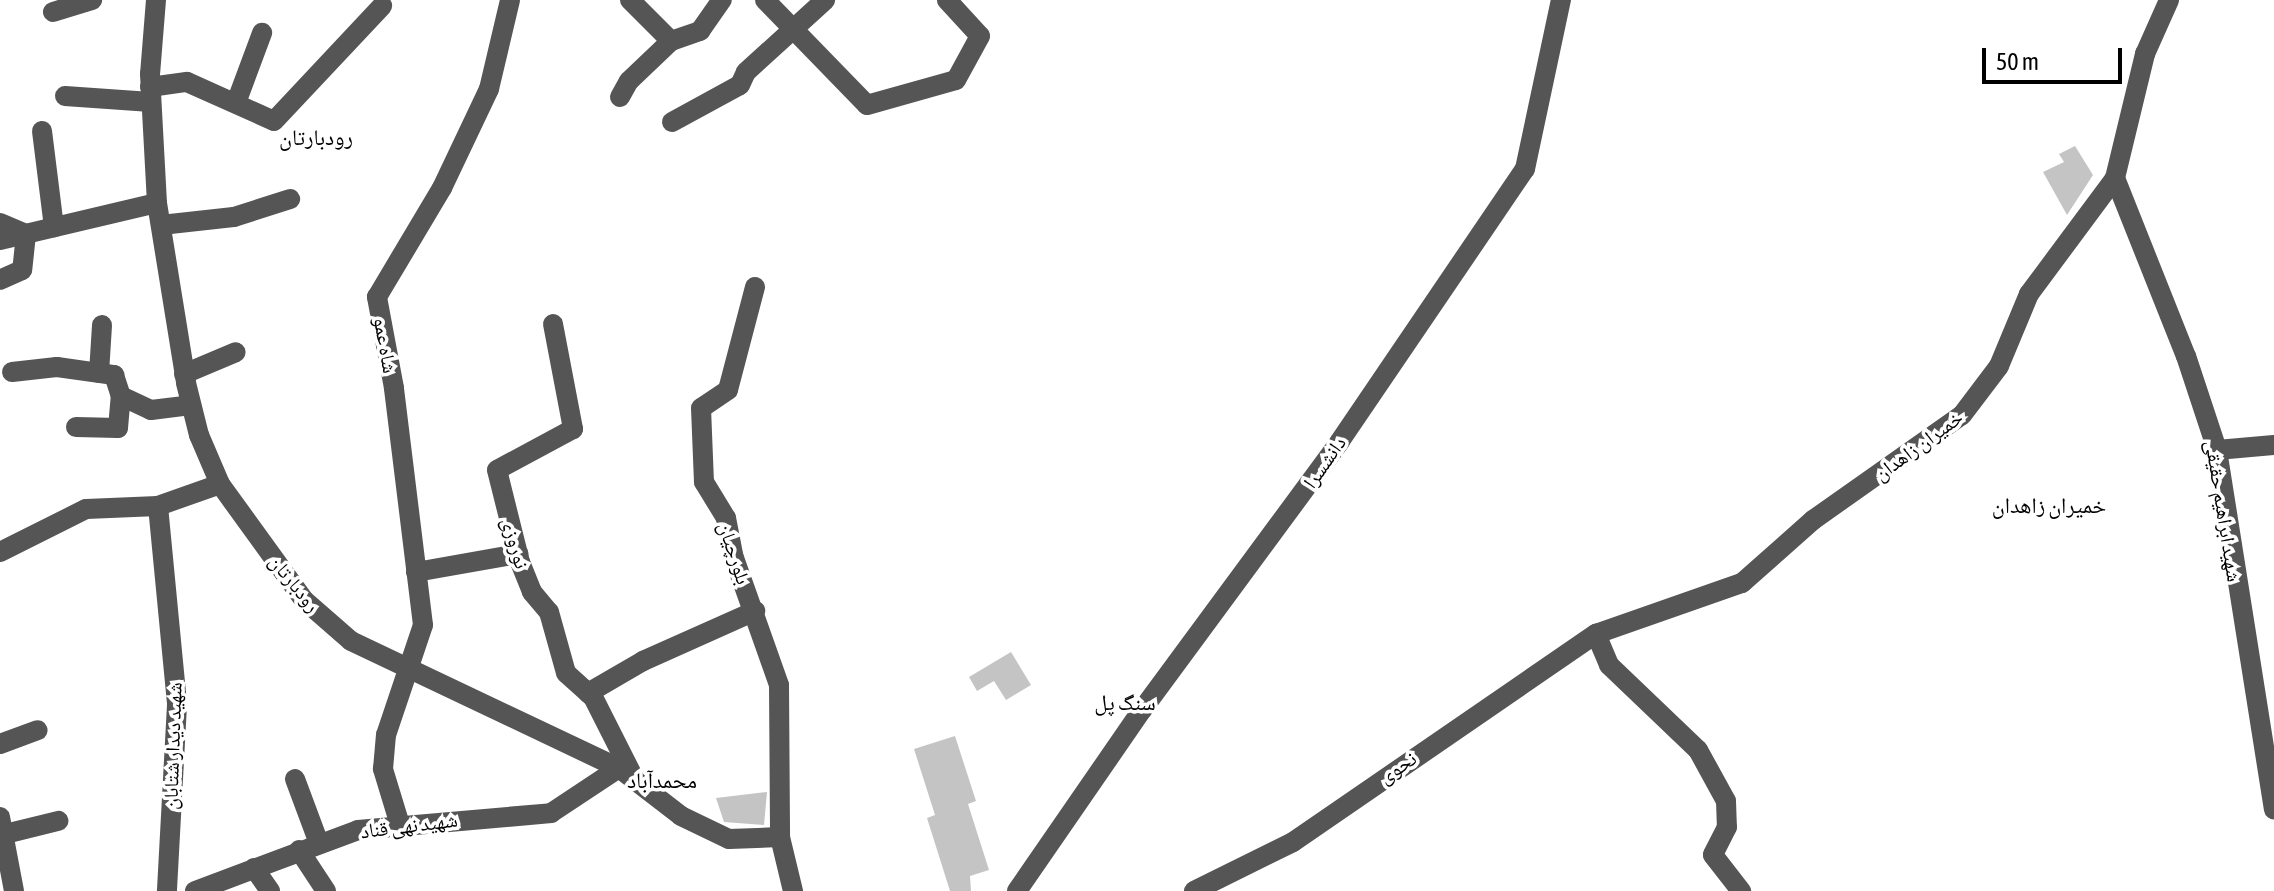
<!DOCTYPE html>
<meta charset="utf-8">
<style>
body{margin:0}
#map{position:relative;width:2274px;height:891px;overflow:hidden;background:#fff;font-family:"Asap Condensed","Noto Naskh Arabic",sans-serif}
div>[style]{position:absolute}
.building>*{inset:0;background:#c4c4c4}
.minor>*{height:20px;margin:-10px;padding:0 10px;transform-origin:10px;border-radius:10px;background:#555}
span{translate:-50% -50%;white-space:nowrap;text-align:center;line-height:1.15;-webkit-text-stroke:7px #fff;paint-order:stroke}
.street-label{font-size:20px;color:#000}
.neighbourhood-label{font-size:22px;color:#000}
.scale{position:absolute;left:1982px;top:48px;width:140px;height:36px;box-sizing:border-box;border:4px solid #000;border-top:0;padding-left:10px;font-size:24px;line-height:28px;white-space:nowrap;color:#000;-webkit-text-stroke:6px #fff;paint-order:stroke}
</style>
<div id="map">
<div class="building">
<div style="clip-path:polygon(2075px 146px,2093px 175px,2067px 215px,2043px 172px,2064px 162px,2059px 154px)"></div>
<div style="clip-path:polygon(1011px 652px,1031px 685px,1006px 700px,994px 681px,977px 691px,969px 677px)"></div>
<div style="clip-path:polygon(955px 736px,976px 801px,968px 804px,989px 870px,970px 876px,971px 891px,950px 891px,927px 818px,935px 815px,914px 749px)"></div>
<div style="clip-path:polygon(767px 792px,764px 825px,724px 822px,716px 798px)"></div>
</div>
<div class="minor">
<div style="left:156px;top:0;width:74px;rotate:94.6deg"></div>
<div style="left:150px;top:74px;width:129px;rotate:86.9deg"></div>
<div style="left:157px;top:203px;width:182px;rotate:80.8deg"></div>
<div style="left:186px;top:383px;width:54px;rotate:76deg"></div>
<div style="left:199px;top:435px;width:53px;rotate:66.8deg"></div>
<div style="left:220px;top:484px;width:143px;rotate:54.1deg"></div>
<div style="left:304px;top:600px;width:62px;rotate:41.1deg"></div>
<div style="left:351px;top:641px;width:297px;rotate:25.4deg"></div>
<div style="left:619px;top:768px;width:78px;rotate:37.7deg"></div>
<div style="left:681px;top:816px;width:53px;rotate:25.6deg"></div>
<div style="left:729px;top:839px;width:51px;rotate:-2.2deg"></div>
<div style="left:765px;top:0;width:146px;rotate:45.8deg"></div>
<div style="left:867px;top:105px;width:92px;rotate:-15.7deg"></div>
<div style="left:956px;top:80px;width:50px;rotate:-61.4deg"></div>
<div style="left:980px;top:36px;width:49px;rotate:-132.5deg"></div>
<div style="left:53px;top:12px;width:41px;rotate:-17.1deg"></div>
<div style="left:671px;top:41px;width:31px;rotate:-19deg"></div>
<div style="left:700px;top:31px;width:38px;rotate:-55deg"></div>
<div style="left:150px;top:87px;width:37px;rotate:-8deg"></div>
<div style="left:187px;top:82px;width:95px;rotate:24.1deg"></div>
<div style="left:274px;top:121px;width:158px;rotate:-46.8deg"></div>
<div style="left:65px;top:96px;width:86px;rotate:4deg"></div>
<div style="left:620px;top:97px;width:18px;rotate:-61deg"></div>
<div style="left:629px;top:81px;width:58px;rotate:-43.6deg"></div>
<div style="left:671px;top:41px;width:58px;rotate:-135deg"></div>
<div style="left:236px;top:103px;width:75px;rotate:-69.6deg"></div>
<div style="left:672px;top:122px;width:77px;rotate:-28.6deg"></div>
<div style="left:740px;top:85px;width:14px;rotate:-65deg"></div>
<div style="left:746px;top:72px;width:107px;rotate:-42.3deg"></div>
<div style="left:42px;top:131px;width:97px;rotate:82.9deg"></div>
<div style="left:2115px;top:178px;width:192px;rotate:68.3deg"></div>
<div style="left:2186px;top:356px;width:99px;rotate:71.7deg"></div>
<div style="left:2217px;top:450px;width:364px;rotate:81deg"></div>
<div style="left:0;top:223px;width:28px;rotate:23deg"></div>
<div style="left:26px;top:234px;width:36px;rotate:96deg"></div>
<div style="left:22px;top:270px;width:24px;rotate:156deg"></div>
<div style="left:161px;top:225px;width:73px;rotate:-6.3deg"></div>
<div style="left:234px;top:217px;width:59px;rotate:-17.8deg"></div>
<div style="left:0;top:240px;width:161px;rotate:-13.3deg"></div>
<div style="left:755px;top:287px;width:106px;rotate:104.7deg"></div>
<div style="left:728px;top:390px;width:32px;rotate:146deg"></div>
<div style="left:701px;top:408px;width:74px;rotate:87.7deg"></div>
<div style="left:704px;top:482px;width:42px;rotate:58.6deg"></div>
<div style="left:726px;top:518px;width:38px;rotate:79deg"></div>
<div style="left:733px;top:555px;width:138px;rotate:70.5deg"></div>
<div style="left:779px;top:685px;width:152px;rotate:89.6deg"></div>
<div style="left:780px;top:837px;width:56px;rotate:76.5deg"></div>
<div style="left:553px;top:324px;width:107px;rotate:79.2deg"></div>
<div style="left:573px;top:429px;width:86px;rotate:151.7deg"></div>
<div style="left:497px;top:470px;width:95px;rotate:76deg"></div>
<div style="left:520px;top:562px;width:32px;rotate:68deg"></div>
<div style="left:532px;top:592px;width:26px;rotate:50deg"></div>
<div style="left:549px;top:612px;width:63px;rotate:74.4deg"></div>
<div style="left:566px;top:673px;width:36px;rotate:42deg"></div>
<div style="left:593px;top:697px;width:91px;rotate:63.2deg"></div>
<div style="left:12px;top:372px;width:45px;rotate:-6.3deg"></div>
<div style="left:57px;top:367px;width:58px;rotate:8deg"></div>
<div style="left:114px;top:375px;width:22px;rotate:72deg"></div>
<div style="left:121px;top:396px;width:33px;rotate:25deg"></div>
<div style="left:151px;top:410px;width:40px;rotate:-7.1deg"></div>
<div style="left:99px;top:373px;width:48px;rotate:-86.4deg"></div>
<div style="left:184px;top:374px;width:56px;rotate:-22.9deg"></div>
<div style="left:76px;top:427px;width:42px;rotate:1.4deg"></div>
<div style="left:118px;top:428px;width:32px;rotate:-85deg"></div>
<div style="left:2217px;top:450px;width:57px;rotate:-5deg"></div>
<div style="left:158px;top:506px;width:200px;rotate:84.5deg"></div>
<div style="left:177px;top:705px;width:186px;rotate:93.1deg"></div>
<div style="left:0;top:552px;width:96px;rotate:-26.6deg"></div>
<div style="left:86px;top:509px;width:72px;rotate:-2.4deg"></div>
<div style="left:158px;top:506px;width:66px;rotate:-19.5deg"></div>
<div style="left:416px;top:572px;width:104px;rotate:-10deg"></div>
<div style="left:1596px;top:634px;width:34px;rotate:67deg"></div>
<div style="left:1609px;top:665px;width:123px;rotate:43.7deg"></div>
<div style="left:1698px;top:750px;width:58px;rotate:61.2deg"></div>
<div style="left:1726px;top:801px;width:26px;rotate:88deg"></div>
<div style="left:1727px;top:827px;width:31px;rotate:117deg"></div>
<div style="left:1713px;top:855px;width:46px;rotate:52.1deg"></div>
<div style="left:588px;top:693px;width:64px;rotate:-30.2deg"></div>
<div style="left:643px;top:661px;width:123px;rotate:-24.1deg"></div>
<div style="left:0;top:744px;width:40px;rotate:-20.2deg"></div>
<div style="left:295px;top:779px;width:66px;rotate:69.6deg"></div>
<div style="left:0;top:817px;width:75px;rotate:79.3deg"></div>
<div style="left:400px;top:825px;width:59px;rotate:-106.9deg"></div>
<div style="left:383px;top:769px;width:34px;rotate:-85deg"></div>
<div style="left:386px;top:735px;width:116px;rotate:-71.4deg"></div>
<div style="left:423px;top:625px;width:239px;rotate:-97deg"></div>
<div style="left:394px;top:388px;width:93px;rotate:-100.6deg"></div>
<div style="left:377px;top:297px;width:127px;rotate:-59.2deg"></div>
<div style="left:442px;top:188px;width:110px;rotate:-64.6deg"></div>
<div style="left:489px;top:89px;width:91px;rotate:-76.7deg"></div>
<div style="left:5px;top:834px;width:55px;rotate:-13.8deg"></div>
<div style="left:299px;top:850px;width:49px;rotate:56.6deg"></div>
<div style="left:254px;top:868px;width:28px;rotate:55deg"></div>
<div style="left:195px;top:891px;width:174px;rotate:-20.5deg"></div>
<div style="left:358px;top:830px;width:194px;rotate:-5deg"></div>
<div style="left:551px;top:813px;width:82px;rotate:-33.5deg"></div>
<div style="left:1017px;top:891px;width:220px;rotate:-55.4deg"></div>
<div style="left:1142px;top:710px;width:334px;rotate:-53.6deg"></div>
<div style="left:1340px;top:441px;width:329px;rotate:-55.8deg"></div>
<div style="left:1525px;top:169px;width:173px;rotate:-78deg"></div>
<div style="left:1194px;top:891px;width:110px;rotate:-26.3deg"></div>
<div style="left:1293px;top:842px;width:368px;rotate:-34.5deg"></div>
<div style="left:1596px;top:634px;width:155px;rotate:-19.3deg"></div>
<div style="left:1742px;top:583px;width:95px;rotate:-41.6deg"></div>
<div style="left:1813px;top:520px;width:182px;rotate:-35.2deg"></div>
<div style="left:1962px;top:415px;width:61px;rotate:-52.9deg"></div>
<div style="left:1999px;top:366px;width:78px;rotate:-67.4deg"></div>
<div style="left:2029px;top:294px;width:144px;rotate:-53.4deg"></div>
<div style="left:2115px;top:178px;width:128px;rotate:-76.4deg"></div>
<div style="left:2145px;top:54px;width:59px;rotate:-66deg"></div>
</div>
<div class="street-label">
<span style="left:386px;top:345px;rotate:80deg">شاه عمو</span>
<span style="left:1918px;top:445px;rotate:-36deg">خمیران زاهدان</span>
<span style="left:1324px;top:462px;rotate:-55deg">دانشسرا</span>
<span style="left:2224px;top:511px;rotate:81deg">شهید ابراهیم حقیقی</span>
<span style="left:516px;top:543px;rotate:74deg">نوروزی</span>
<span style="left:735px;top:553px;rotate:72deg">بلورچیان</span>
<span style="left:295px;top:583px;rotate:51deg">رودبارتان</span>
<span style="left:172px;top:746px;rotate:-88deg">شهید دیدار شتابان</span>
<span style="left:1397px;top:767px;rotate:-34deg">نحوی</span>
<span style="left:409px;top:825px;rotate:-7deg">شهید نهی قناد</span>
</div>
<div class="neighbourhood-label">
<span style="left:316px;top:138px">رودبارتان</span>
<span style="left:2049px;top:506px">خمیران زاهدان</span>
<span style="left:1125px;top:703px">سنگ پل</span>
<span style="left:662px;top:781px">محمدآباد</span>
</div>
<div class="scale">50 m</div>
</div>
